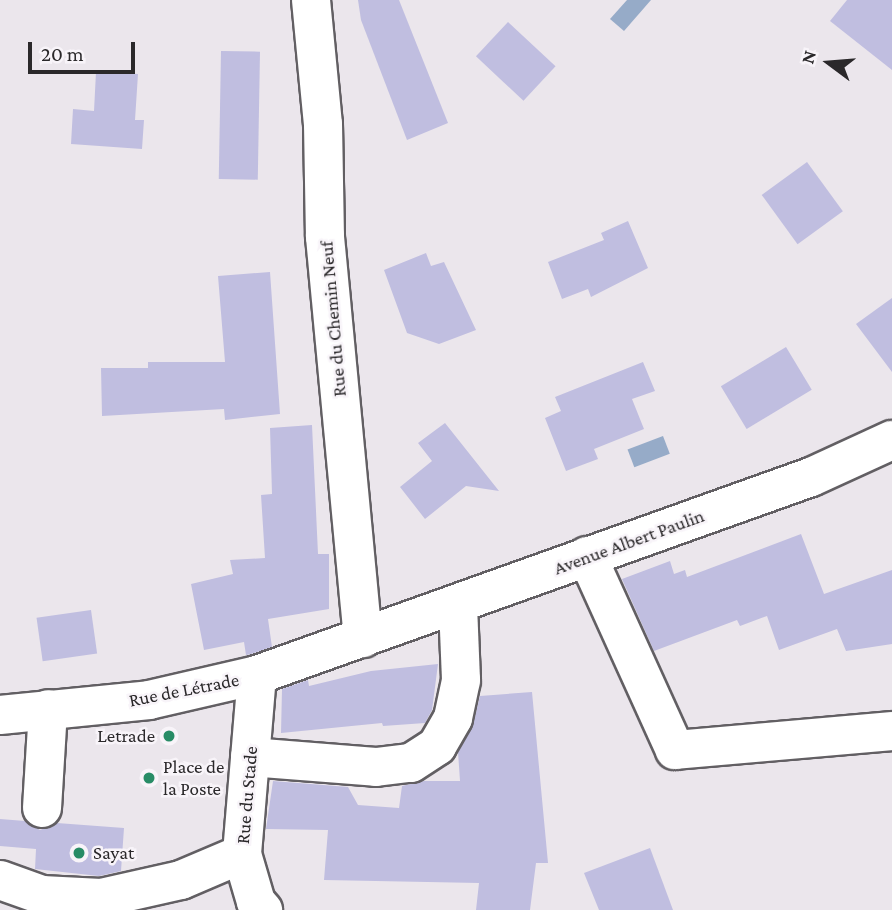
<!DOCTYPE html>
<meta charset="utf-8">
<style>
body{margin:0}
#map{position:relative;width:892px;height:910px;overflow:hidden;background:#ebe6ec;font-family:"Crimson Pro",serif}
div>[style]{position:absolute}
.water>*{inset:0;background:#96abc8;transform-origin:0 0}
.building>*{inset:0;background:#c0bee0;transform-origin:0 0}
.roads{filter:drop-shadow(2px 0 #625f63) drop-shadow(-2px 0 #625f63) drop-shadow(0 2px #625f63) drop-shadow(0 -2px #625f63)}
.minor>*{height:38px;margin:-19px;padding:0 19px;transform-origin:19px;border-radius:19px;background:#fff}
.dots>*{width:19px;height:19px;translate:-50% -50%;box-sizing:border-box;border:4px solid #f8f4f9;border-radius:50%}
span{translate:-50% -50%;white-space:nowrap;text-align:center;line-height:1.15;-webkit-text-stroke:5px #f8f4f9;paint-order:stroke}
.street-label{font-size:19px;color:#2a282a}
.poi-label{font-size:19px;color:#2a282a}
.right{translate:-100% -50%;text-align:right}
.left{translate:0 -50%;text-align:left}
.north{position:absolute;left:794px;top:28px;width:70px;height:70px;-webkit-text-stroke:5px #f8f4f9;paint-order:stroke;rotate:286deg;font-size:19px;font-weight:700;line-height:28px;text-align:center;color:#2a282a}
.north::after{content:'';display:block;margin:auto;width:24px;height:32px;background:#2a282a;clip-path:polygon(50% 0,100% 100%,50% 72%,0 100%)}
.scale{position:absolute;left:28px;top:42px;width:107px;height:32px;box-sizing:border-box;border:4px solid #2a282a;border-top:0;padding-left:9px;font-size:21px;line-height:24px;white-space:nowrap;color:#2a282a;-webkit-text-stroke:5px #f8f4f9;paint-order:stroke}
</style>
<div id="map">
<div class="water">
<div style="clip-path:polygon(627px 0,651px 0,624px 31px,610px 19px)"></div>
<div style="left:663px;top:436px;width:19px;height:38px;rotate:69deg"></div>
</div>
<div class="building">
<div style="clip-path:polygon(358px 0,399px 0,448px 123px,407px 140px,361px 20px)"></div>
<div style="clip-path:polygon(847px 0,892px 0,892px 70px,830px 21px)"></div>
<div style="left:508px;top:22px;width:65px;height:47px;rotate:43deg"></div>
<div style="left:221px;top:51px;width:39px;height:128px;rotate:1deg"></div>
<div style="clip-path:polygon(96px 72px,138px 74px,135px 120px,144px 120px,142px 149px,71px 144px,73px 109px,94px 111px)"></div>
<div style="left:807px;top:162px;width:61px;height:56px;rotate:54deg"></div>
<div style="clip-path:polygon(628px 221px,648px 268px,591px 297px,588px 289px,562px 299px,548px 262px,604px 240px,601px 233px)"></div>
<div style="clip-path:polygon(426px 253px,431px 266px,444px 262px,476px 330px,439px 344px,407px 333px,384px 270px)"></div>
<div style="clip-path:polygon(270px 272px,280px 414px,225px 420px,224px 409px,102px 416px,101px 368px,148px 368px,148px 362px,225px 362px,218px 276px)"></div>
<div style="clip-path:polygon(892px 298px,892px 372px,856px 324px)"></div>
<div style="left:786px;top:347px;width:50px;height:76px;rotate:59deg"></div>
<div style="clip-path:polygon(643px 362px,655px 391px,632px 399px,644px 429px,594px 449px,598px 459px,566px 471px,545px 418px,561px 411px,555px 397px)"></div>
<div style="clip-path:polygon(445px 423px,499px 491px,466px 486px,425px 519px,400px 487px,432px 461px,418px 443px)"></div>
<div style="clip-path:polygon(312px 425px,318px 554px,329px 554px,329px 609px,268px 619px,272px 647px,251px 654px,246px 655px,244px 642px,204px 650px,191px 584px,233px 574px,230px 560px,265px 558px,261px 495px,272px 494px,270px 428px)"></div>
<div style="clip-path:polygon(801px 534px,824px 594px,892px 570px,892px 644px,846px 651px,837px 629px,779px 650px,767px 616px,740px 626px,737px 620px,654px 651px,622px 579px,670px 561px,674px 574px,685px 570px,687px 577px)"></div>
<div style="left:91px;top:610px;width:44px;height:55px;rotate:82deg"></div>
<div style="clip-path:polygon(438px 664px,432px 710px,425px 723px,383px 726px,382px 723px,281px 733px,282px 689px,308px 680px,309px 686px,371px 671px)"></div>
<div style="clip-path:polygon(532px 692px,548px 863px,536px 863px,530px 910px,476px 910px,479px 883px,324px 880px,328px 830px,266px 829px,273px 781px,348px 787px,358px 805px,399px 808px,402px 786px,424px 781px,460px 781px,458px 752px,472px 728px,480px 696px)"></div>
<div style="clip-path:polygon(0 819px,25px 821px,40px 830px,57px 823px,124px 828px,121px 871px,99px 876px,35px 869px,36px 849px,0 846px)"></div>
<div style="clip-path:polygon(650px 848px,673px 910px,599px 910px,584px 873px)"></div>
</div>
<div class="roads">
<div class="minor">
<div style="left:311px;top:0;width:125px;rotate:84.5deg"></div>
<div style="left:323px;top:124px;width:113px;rotate:89deg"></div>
<div style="left:325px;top:237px;width:403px;rotate:84.6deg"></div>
<div style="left:587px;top:556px;width:213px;rotate:65.6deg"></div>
<div style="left:675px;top:750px;width:218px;rotate:-5deg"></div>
<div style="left:257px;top:675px;width:180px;rotate:94.8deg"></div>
<div style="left:242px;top:854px;width:50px;rotate:73.7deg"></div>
<div style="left:256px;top:902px;width:11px;rotate:49deg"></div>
<div style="left:0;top:715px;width:150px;rotate:-5.7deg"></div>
<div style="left:149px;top:700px;width:111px;rotate:-13deg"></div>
<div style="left:257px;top:675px;width:588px;rotate:-19.67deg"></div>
<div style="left:811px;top:477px;width:89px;rotate:-24.6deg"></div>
<div style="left:250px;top:757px;width:126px;rotate:4.5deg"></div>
<div style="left:376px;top:767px;width:35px;rotate:-7deg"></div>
<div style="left:411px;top:763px;width:31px;rotate:-33deg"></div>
<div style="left:437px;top:746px;width:32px;rotate:-60deg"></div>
<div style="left:453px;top:718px;width:39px;rotate:-78deg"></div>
<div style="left:461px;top:680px;width:76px;rotate:-92.3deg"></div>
<div style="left:42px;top:808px;width:99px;rotate:-86.5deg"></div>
<div style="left:0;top:880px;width:45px;rotate:19.7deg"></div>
<div style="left:42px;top:895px;width:59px;rotate:2.9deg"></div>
<div style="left:101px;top:898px;width:82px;rotate:-12.7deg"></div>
<div style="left:181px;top:880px;width:66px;rotate:-23.1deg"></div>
</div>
</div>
<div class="dots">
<div style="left:169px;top:736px;background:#288c66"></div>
<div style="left:149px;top:778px;background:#288c66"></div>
<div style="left:79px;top:853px;background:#288c66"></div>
</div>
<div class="street-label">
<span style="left:333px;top:319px;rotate:-95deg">Rue du Chemin Neuf</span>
<span style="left:629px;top:542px;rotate:-20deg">Avenue Albert Paulin</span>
<span style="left:184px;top:690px;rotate:-11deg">Rue de Létrade</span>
<span style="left:247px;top:795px;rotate:-85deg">Rue du Stade</span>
</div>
<div class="poi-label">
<span class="right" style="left:155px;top:736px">Letrade</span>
<span class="left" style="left:163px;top:778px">Place de<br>la Poste</span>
<span class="left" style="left:93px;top:853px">Sayat</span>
</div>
<div class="north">N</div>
<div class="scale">20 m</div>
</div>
